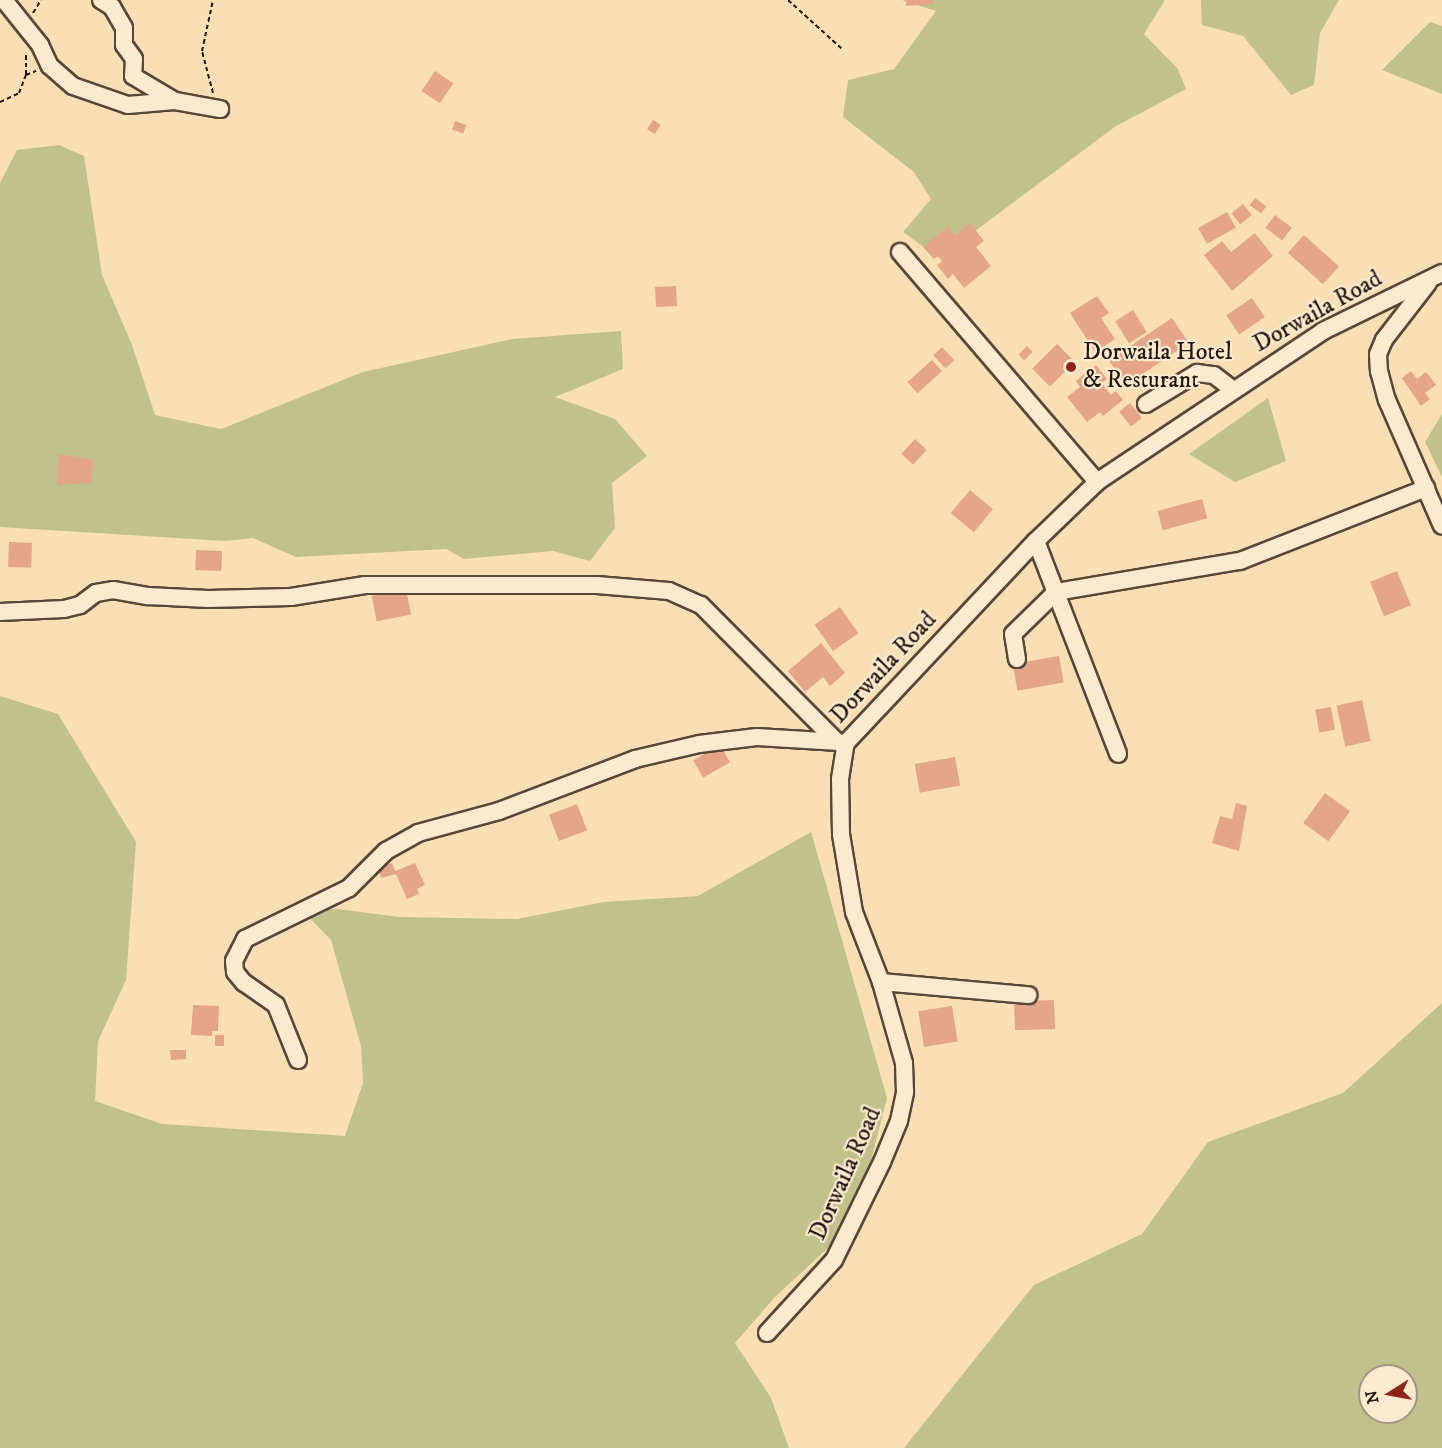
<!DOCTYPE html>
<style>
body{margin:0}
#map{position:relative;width:1442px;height:1448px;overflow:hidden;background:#fadfb4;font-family:"IM FELL DW Pica",serif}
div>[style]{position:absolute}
.green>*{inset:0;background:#c1c18b}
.building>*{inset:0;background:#e5a589;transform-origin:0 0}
.path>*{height:2px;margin-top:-1px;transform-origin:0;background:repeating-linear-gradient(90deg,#20140f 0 4.5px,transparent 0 7.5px)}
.roads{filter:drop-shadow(2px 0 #564738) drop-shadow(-2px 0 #564738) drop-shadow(0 2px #564738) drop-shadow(0 -2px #564738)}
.minor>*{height:16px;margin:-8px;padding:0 8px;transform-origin:8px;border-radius:8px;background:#fceace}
.dots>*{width:16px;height:16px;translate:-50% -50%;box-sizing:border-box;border:3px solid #fceace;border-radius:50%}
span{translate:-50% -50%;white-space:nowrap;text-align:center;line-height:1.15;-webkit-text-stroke:4.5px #fceace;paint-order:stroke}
.street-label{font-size:24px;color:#20140f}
.poi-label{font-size:24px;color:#20140f}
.left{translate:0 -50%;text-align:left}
.north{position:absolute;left:1358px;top:1364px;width:60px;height:60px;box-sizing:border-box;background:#fceace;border:2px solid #a49482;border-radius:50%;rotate:259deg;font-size:16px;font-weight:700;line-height:24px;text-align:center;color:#20140f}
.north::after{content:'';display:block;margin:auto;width:21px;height:27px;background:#8f2418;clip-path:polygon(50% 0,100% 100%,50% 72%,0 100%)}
</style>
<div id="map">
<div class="green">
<div style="clip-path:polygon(902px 0,1165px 0,1144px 34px,1178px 69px,1186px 89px,1116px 126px,939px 258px,903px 232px,931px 199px,914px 172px,843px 117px,848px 80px,894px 69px,936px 11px)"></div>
<div style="clip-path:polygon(1201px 0,1339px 0,1320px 33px,1314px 85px,1291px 95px,1243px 36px,1202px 25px)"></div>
<div style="clip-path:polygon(1430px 22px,1442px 26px,1442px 94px,1382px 70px)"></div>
<div style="clip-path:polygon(59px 145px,84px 156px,102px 275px,132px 345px,155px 415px,221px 429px,363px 372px,512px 339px,621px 331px,623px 369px,555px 397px,615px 419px,647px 456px,612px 483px,615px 528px,590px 561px,553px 551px,464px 559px,446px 549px,296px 557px,253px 538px,225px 541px,0 527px,0 183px,17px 150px)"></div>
<div style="clip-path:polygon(1268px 398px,1286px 461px,1235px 482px,1189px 454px)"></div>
<div style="clip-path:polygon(1442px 414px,1442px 477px,1425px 442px)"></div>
<div style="clip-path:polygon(0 696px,58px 714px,136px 842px,126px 980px,98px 1041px,95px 1101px,162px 1124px,345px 1136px,363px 1083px,361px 1046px,331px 940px,302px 910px,338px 909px,399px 917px,517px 919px,604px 902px,698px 896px,811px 832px,887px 1098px,855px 1223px,775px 1297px,735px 1343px,771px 1398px,789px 1448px,0 1448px)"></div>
<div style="clip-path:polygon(evenodd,1442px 1003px,1442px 1448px,904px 1448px,1034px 1285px,1142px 1234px,1208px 1142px,1343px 1093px,1442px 1003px,1370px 1376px,1406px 1376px,1406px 1412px,1370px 1412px,1370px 1376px)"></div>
</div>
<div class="building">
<div style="clip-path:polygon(906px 0,934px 0,934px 4px,906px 6px)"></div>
<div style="left:435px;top:71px;width:22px;height:24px;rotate:34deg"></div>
<div style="left:653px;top:120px;width:9px;height:11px;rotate:32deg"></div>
<div style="left:455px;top:121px;width:12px;height:9px;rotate:20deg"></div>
<div style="left:1255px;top:198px;width:14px;height:9px;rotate:36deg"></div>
<div style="left:1243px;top:204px;width:14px;height:15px;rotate:51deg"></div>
<div style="left:1227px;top:212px;width:18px;height:33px;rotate:61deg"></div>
<div style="left:1275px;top:215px;width:21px;height:16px;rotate:37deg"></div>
<div style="clip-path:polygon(970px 223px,984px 241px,976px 247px,991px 266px,964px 288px,953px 274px,948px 279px,937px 265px,942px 261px,938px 256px,934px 259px,923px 247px,948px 227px,955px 236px)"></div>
<div style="clip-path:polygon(1255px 233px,1273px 256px,1232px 291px,1204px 255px,1222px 241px,1231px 252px)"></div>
<div style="left:1304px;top:235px;width:47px;height:24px;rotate:42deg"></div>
<div style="left:676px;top:286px;width:20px;height:21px;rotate:87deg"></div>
<div style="clip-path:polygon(1097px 296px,1109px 313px,1101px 318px,1115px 339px,1095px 352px,1070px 313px)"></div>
<div style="left:1252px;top:298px;width:23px;height:31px;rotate:56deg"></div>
<div style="left:1133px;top:310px;width:26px;height:21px;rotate:58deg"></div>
<div style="left:1172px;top:318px;width:30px;height:76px;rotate:56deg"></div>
<div style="left:1057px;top:344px;width:25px;height:35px;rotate:45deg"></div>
<div style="left:1027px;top:346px;width:8px;height:12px;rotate:45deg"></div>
<div style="left:942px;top:347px;width:18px;height:12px;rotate:47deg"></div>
<div style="left:932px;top:360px;width:15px;height:33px;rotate:48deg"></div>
<div style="clip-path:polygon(1096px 365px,1107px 379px,1102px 383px,1111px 395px,1116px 391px,1123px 400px,1103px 416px,1100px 412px,1087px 422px,1067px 397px,1080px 387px,1076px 381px)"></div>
<div style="clip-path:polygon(1411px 371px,1417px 379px,1426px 372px,1436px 385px,1425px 393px,1430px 399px,1421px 406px,1402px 378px)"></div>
<div style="left:1130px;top:403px;width:19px;height:14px;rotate:51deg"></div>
<div style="left:915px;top:439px;width:16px;height:20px;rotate:43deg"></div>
<div style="clip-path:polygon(59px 454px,93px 460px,91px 483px,57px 485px)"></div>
<div style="left:970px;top:490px;width:30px;height:30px;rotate:40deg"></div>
<div style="left:1202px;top:499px;width:20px;height:46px;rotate:75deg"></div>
<div style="left:9px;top:542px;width:23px;height:25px;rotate:2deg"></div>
<div style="left:196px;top:550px;width:26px;height:20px;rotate:2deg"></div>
<div style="left:1397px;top:571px;width:37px;height:29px;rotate:68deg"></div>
<div style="left:406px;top:589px;width:26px;height:35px;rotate:79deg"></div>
<div style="left:840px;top:607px;width:32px;height:31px;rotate:55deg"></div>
<div style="clip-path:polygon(821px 643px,845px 673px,830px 686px,823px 677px,805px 692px,788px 671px)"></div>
<div style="left:1059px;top:656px;width:27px;height:47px;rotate:80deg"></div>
<div style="left:1362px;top:700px;width:42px;height:26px;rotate:78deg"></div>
<div style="left:1331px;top:707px;width:23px;height:16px;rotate:80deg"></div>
<div style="left:720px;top:745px;width:20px;height:31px;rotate:60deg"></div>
<div style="left:955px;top:757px;width:29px;height:41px;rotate:80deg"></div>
<div style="left:1325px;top:793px;width:31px;height:37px;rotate:36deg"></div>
<div style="clip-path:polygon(1236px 803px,1247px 806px,1239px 851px,1212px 843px,1220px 816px,1232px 819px)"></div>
<div style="left:577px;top:804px;width:28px;height:30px;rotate:69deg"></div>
<div style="clip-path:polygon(392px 863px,395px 871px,415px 863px,425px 885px,417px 889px,419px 894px,407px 899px,396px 874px,381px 878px,378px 868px)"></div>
<div style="left:1054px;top:1000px;width:29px;height:40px;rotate:88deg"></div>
<div style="clip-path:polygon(193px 1005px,219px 1006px,218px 1031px,212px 1031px,212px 1036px,191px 1035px)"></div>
<div style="left:952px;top:1006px;width:36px;height:34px;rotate:81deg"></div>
<div style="left:215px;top:1035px;width:9px;height:11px"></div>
<div style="clip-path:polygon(170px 1050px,186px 1050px,186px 1059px,171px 1060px)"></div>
</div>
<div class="path">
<div style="left:788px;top:0;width:73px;rotate:42.2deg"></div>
<div style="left:33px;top:13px;width:15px;rotate:-58deg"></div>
<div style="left:26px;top:75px;width:23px;rotate:-90deg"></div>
<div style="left:213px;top:93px;width:43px;rotate:-104.7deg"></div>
<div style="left:202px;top:51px;width:52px;rotate:-77.8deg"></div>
<div style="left:0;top:102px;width:21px;rotate:-25deg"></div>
<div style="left:19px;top:93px;width:19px;rotate:-69deg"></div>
<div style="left:26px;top:75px;width:11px;rotate:-22deg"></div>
</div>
<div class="roads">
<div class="minor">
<div style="left:4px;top:0;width:58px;rotate:51.3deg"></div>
<div style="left:40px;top:45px;width:23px;rotate:65deg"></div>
<div style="left:50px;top:66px;width:30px;rotate:41deg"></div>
<div style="left:73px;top:86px;width:58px;rotate:19.1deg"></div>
<div style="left:128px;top:105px;width:47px;rotate:-4.9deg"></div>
<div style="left:175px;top:101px;width:46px;rotate:10.1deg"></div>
<div style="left:101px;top:0;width:13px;rotate:32deg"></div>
<div style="left:112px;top:7px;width:24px;rotate:60deg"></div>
<div style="left:124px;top:28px;width:17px;rotate:90deg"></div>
<div style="left:124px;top:45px;width:17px;rotate:54deg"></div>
<div style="left:134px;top:59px;width:17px;rotate:93deg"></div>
<div style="left:133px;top:76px;width:49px;rotate:30.8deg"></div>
<div style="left:900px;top:252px;width:303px;rotate:49.4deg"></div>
<div style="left:1428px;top:283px;width:72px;rotate:127.7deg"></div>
<div style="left:1384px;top:340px;width:15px;rotate:113deg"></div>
<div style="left:1378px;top:354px;width:17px;rotate:87deg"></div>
<div style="left:1379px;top:371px;width:30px;rotate:75deg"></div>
<div style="left:1387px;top:400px;width:137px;rotate:66.4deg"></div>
<div style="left:1146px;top:404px;width:60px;rotate:-31.3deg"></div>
<div style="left:1197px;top:373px;width:17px;rotate:7deg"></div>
<div style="left:1214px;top:375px;width:23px;rotate:38deg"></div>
<div style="left:1036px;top:541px;width:228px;rotate:68.9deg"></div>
<div style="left:0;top:612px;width:64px;rotate:-2.7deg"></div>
<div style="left:64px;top:609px;width:16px;rotate:-14deg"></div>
<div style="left:80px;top:605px;width:20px;rotate:-37deg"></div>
<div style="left:96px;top:593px;width:17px;rotate:-10deg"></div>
<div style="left:113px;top:590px;width:36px;rotate:10deg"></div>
<div style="left:148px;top:596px;width:60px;rotate:2.9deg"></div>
<div style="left:208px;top:599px;width:83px;rotate:-1.4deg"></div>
<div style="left:291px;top:597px;width:75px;rotate:-9.2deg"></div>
<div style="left:365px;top:585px;width:232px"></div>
<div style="left:597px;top:585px;width:72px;rotate:4.8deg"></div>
<div style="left:669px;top:591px;width:35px;rotate:24deg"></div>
<div style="left:701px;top:605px;width:190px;rotate:45.2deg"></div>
<div style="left:1017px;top:659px;width:25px;rotate:-99deg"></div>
<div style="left:1013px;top:634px;width:60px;rotate:-44.3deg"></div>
<div style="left:1056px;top:592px;width:187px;rotate:-9.6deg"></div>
<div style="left:1240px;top:561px;width:200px;rotate:-21.4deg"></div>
<div style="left:881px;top:982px;width:148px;rotate:5.1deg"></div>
<div style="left:298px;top:1060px;width:59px;rotate:-111.8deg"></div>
<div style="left:276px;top:1005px;width:39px;rotate:-145deg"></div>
<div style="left:244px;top:983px;width:14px;rotate:-129deg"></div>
<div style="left:235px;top:972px;width:11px;rotate:-95deg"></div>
<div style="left:234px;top:961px;width:25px;rotate:-63deg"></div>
<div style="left:245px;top:939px;width:116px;rotate:-26.1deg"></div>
<div style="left:349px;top:888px;width:52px;rotate:-45deg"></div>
<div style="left:386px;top:851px;width:37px;rotate:-29deg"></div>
<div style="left:418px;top:833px;width:84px;rotate:-15.2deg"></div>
<div style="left:499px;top:811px;width:146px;rotate:-20.9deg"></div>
<div style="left:635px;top:759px;width:66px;rotate:-13.2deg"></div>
<div style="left:699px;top:744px;width:58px;rotate:-6.9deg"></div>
<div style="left:757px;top:737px;width:82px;rotate:3.5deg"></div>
<div style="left:767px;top:1333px;width:99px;rotate:-47.5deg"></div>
<div style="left:834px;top:1260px;width:109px;rotate:-63.9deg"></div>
<div style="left:882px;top:1162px;width:44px;rotate:-67.5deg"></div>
<div style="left:899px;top:1121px;width:30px;rotate:-78deg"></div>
<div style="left:905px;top:1092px;width:29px;rotate:-92deg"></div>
<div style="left:904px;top:1063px;width:84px;rotate:-105.9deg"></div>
<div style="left:881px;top:982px;width:75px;rotate:-111.1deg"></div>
<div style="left:854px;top:912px;width:79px;rotate:-99.5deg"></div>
<div style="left:841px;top:834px;width:55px;rotate:-91deg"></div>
<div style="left:840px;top:779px;width:36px;rotate:-81deg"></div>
<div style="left:846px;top:743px;width:277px;rotate:-46.8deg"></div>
<div style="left:1036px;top:541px;width:85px;rotate:-44deg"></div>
<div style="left:1097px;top:482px;width:272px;rotate:-33.7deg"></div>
<div style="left:1323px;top:331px;width:132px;rotate:-26deg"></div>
</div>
</div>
<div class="dots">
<div style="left:1071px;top:367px;background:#8f2418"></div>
</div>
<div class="street-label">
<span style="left:1318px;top:312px;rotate:-29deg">Dorwaila Road</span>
<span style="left:884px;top:668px;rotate:-47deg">Dorwaila Road</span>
<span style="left:846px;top:1174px;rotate:-66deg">Dorwaila Road</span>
</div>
<div class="poi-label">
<span class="left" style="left:1083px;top:367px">Dorwaila Hotel<br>&amp; Resturant</span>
</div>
<div class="north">N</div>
</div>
